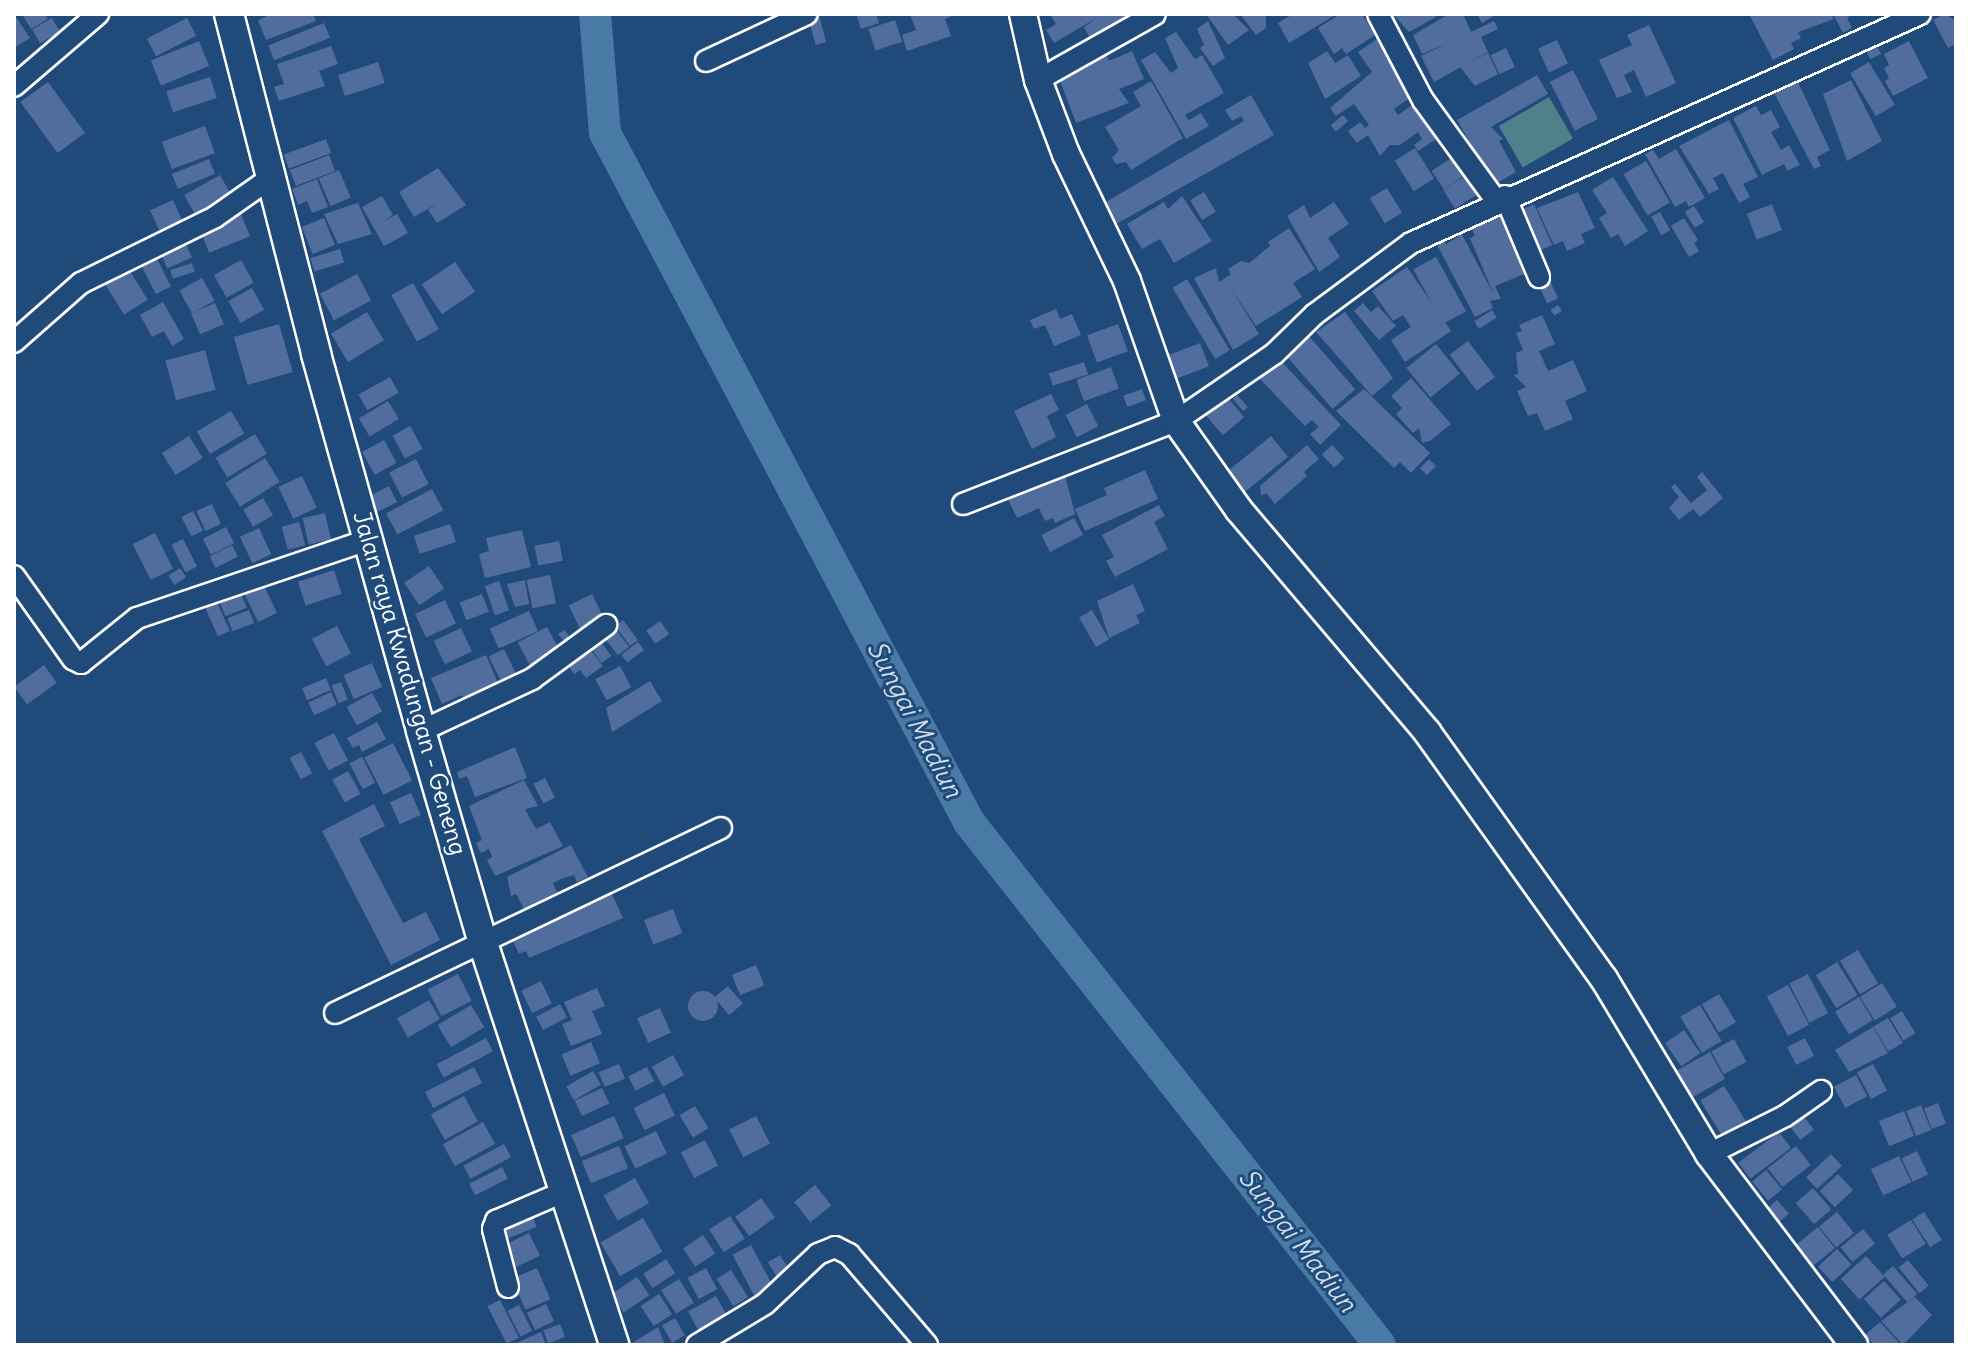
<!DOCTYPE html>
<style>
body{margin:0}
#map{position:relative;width:1970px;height:1359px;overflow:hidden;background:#1f4a7a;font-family:Delius,sans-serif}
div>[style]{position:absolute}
.green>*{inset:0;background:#50808a;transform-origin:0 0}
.river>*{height:32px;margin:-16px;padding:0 16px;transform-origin:16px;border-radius:16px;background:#487aa5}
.building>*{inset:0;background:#516d9e;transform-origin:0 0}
.round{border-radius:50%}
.roads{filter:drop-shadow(2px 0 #fff) drop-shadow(-2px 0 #fff) drop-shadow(0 2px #fff) drop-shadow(0 -2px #fff)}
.minor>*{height:20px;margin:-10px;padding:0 10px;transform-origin:10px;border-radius:10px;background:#1f4a7a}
.tertiary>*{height:26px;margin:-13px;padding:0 13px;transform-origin:13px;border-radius:13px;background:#1f4a7a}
.secondary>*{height:28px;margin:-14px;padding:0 14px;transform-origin:14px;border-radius:14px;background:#1f4a7a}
span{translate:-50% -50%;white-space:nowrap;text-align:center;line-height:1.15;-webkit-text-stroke:6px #1f4a7a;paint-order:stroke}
.street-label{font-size:24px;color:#fff}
.water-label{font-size:26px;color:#d1dee8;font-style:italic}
.frame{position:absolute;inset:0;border:16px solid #fff;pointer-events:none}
</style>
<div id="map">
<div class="green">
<div style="left:1549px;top:97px;width:48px;height:58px;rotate:60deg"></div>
</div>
<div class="river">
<div style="left:595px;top:14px;width:119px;rotate:85.2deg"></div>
<div style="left:605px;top:133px;width:779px;rotate:62.15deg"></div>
<div style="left:969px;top:822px;width:665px;rotate:51.84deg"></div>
</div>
<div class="building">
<div style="clip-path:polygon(14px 14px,30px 38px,14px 48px)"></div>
<div style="clip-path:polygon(22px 14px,45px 14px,48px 19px,31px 29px)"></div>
<div style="clip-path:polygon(272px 14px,313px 14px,316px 21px,266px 40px,258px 20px)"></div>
<div style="clip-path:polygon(856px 14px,876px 14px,879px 23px,861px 29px)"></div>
<div style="clip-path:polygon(910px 14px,957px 14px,945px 19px,951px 36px,907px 51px,902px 35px,916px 30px)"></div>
<div style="clip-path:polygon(1050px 14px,1130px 14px,1135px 23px,1095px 47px,1084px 27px,1098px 17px,1054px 43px,1046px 30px,1056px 24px)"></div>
<div style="clip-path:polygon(1206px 14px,1233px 14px,1249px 30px,1228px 45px)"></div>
<div style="clip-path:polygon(1240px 14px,1266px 14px,1266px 28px,1256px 35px)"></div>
<div style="clip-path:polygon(1293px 14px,1337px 14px,1289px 43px,1278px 23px)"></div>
<div style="clip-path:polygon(1340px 14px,1362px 14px,1375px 35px,1346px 54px,1342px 48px,1334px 54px,1318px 28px)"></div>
<div style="clip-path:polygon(1393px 14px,1434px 14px,1436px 17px,1409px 32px)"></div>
<div style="clip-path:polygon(1449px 14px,1463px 14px,1471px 32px,1494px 21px,1498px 29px,1481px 37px,1488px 52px,1434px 82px,1421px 56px,1450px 42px,1422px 54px,1413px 35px)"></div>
<div style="clip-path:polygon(1477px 14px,1493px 14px,1494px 16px,1482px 23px)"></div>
<div style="clip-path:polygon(1749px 14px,1831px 14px,1834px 19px,1798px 32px,1801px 38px,1791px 43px,1794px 49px,1773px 60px)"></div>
<div style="clip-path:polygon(1833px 14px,1854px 14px,1847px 18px,1852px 28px,1843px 33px)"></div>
<div style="clip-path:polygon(1945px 14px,1956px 21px,1956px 50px,1953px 45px,1948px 48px,1933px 20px)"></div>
<div style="left:819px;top:15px;width:28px;height:11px;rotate:75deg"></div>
<div style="left:52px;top:18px;width:16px;height:23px;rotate:60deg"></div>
<div style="left:187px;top:18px;width:20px;height:45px;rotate:63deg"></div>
<div style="left:895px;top:20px;width:23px;height:28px;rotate:72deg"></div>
<div style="clip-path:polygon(1208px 21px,1225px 58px,1213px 66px,1200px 48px,1204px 45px,1197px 29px)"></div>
<div style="left:324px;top:23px;width:16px;height:60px;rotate:68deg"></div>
<div style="clip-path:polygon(1649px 25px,1676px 83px,1646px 97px,1634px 70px,1624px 75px,1632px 92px,1617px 98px,1599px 60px,1632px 45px,1627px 35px)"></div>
<div style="clip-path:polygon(1176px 32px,1195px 59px,1202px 55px,1224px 93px,1185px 115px,1189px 120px,1201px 113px,1209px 126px,1186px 139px,1141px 60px,1155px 52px,1171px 73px,1178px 68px,1165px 38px)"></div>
<div style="clip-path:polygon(1383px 35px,1396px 54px,1390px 59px,1400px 73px,1396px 75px,1411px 97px,1394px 109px,1398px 115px,1416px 102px,1439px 128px,1432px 133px,1436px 139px,1418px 151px,1414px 145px,1422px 139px,1418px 132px,1400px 145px,1390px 145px,1380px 156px,1368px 135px,1357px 143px,1348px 131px,1360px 122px,1365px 128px,1369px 125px,1354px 104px,1336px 116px,1330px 108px,1372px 72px,1358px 52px)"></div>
<div style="left:1557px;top:40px;width:26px;height:21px;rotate:65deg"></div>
<div style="left:199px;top:41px;width:27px;height:52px;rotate:68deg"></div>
<div style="clip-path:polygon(1909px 41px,1928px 78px,1893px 96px,1885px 81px,1889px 78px,1884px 68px,1889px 65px,1884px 54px)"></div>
<div style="left:1876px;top:44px;width:11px;height:12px;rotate:63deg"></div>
<div style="clip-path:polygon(331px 46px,338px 64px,319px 71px,325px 86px,279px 101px,274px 87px,284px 84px,277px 64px)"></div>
<div style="left:1506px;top:48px;width:21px;height:17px;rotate:65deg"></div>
<div style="clip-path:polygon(1105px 51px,1109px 61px,1132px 51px,1144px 79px,1119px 89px,1129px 103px,1076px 123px,1059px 78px,1089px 66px,1085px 58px)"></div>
<div style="clip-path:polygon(1327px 51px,1335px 63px,1348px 55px,1361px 76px,1325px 99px,1308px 63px)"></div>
<div style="clip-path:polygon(1488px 53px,1498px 74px,1475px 86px,1460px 67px)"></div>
<div style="left:378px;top:62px;width:22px;height:42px;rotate:72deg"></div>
<div style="left:1869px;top:62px;width:50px;height:22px;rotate:59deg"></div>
<div style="left:1573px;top:70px;width:55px;height:26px;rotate:63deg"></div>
<div style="clip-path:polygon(1537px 75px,1548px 94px,1491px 127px,1503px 139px,1499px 141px,1516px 172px,1494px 185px,1457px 120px)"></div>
<div style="left:210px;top:77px;width:22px;height:46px;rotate:72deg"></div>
<div style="clip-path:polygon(1796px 78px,1830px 150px,1817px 157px,1821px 166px,1814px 169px,1772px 89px)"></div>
<div style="clip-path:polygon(1851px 80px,1882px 141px,1847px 161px,1823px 94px)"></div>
<div style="clip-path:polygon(1151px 81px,1183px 138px,1131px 170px,1126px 162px,1116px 164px,1112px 158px,1119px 150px,1105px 127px,1141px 106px,1133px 92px)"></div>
<div style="left:48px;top:82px;width:63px;height:34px;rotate:54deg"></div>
<div style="clip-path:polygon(1251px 95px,1274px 135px,1111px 227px,1099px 206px,1244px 121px,1241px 116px,1232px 121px,1225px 110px)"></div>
<div style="clip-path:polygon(1756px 106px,1761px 115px,1771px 110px,1780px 127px,1771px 132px,1781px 150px,1789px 145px,1800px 165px,1787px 171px,1784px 164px,1762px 175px,1733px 118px)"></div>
<div style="left:1343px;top:115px;width:8px;height:16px;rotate:50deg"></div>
<div style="clip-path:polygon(1729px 120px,1758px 177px,1743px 184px,1750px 197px,1739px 203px,1723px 173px,1713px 178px,1719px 189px,1709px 194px,1679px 146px)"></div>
<div style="left:205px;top:126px;width:29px;height:46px;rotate:70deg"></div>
<div style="left:326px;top:139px;width:15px;height:45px;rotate:70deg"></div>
<div style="left:1415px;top:148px;width:36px;height:24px;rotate:58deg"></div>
<div style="clip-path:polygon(1676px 149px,1705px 198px,1689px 207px,1686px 201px,1675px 207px,1645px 154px,1653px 150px,1659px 159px)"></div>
<div style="left:329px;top:155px;width:17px;height:42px;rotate:69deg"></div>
<div style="left:1454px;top:156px;width:22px;height:27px;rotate:56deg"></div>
<div style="left:209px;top:159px;width:16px;height:40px;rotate:68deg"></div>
<div style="left:1646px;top:161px;width:48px;height:26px;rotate:60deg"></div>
<div style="clip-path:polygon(438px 168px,466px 205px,437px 223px,428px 210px,438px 203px,414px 217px,399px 192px)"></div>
<div style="left:339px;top:170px;width:30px;height:22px;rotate:67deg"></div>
<div style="left:220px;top:175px;width:23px;height:41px;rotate:61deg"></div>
<div style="left:1467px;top:175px;width:22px;height:28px;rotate:58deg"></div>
<div style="clip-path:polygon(1613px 177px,1648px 231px,1625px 246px,1618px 234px,1611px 238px,1599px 218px,1607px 213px,1592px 190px)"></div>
<div style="clip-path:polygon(317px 179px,328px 207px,312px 213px,307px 201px,298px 205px,292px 189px)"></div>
<div style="left:1387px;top:188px;width:29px;height:20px;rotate:59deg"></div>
<div style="left:1204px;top:192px;width:23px;height:16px;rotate:59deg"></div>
<div style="clip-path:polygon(1578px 192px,1595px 228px,1581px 234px,1585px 243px,1567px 251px,1563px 241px,1554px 245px,1537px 208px)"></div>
<div style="clip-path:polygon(382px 196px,393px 215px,379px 224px,397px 214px,408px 233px,384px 246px,362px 207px)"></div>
<div style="clip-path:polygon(1182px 196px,1212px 241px,1174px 263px,1160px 239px,1142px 249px,1127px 224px,1164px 202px,1168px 209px)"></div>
<div style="left:173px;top:200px;width:27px;height:25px;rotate:66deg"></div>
<div style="clip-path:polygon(1334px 202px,1349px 224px,1328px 238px,1340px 257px,1319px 272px,1287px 216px,1304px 205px,1310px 218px)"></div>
<div style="clip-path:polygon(358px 203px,372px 234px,338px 244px,324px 214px)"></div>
<div style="left:1534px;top:204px;width:45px;height:16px;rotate:66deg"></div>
<div style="left:1772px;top:204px;width:28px;height:27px;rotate:69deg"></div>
<div style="left:1694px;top:206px;width:19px;height:11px;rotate:58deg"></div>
<div style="clip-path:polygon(1510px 211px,1534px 270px,1495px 286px,1501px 299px,1490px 301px,1493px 308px,1475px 317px,1435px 241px,1442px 237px,1446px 244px,1458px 237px,1459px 229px,1494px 295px,1470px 238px,1475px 236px,1471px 227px)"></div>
<div style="left:1660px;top:212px;width:21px;height:10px;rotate:61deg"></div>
<div style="left:241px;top:214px;width:24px;height:44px;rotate:68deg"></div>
<div style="left:324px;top:218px;width:29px;height:24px;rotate:68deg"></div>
<div style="clip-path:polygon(1684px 218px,1698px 240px,1694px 243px,1699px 251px,1689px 257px,1671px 226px)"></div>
<div style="clip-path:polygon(1289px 228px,1315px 269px,1293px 283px,1302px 297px,1256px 326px,1230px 287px,1259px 334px,1233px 350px,1194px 278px,1216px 268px,1219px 282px,1231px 274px,1228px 269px,1241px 261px,1249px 263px,1270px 246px,1268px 242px)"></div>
<div style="left:185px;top:242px;width:17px;height:27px;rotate:66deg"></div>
<div style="left:340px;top:249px;width:14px;height:31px;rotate:73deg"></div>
<div style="left:156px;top:257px;width:33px;height:17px;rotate:63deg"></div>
<div style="left:1436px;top:257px;width:62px;height:26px;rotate:61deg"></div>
<div style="left:241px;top:260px;width:26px;height:31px;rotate:61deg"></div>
<div style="left:455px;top:262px;width:36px;height:40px;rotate:56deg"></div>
<div style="left:192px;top:263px;width:9px;height:23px;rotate:72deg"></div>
<div style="left:126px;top:265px;width:41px;height:28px;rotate:58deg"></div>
<div style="clip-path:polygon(1407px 267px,1451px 331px,1405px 362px,1391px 340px,1411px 327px,1403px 315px,1393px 321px,1372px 291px)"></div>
<div style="left:357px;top:274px;width:30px;height:42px;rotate:62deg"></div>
<div style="left:202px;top:278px;width:26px;height:26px;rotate:61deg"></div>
<div style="left:1187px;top:279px;width:83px;height:17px;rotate:59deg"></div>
<div style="left:1550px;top:281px;width:19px;height:12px;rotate:65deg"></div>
<div style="left:413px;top:283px;width:53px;height:25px;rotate:61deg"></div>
<div style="left:252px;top:288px;width:25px;height:27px;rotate:61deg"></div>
<div style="clip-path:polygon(163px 302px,184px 339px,172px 346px,164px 331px,152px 337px,140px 315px)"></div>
<div style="left:215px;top:303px;width:23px;height:26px;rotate:67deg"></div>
<div style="clip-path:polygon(1363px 303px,1371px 312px,1378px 306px,1396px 326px,1379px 340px,1354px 311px)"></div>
<div style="left:1558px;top:305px;width:7px;height:9px;rotate:56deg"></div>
<div style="clip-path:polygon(1056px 309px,1060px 319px,1072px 314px,1081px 335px,1054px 346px,1045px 325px,1034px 329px,1030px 320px)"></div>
<div style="left:1492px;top:310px;width:9px;height:21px;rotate:58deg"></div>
<div style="left:367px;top:312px;width:33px;height:42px;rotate:59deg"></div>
<div style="clip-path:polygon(1345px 312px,1393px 378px,1372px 396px,1316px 332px)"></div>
<div style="clip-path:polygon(1542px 315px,1555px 344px,1539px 351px,1548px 371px,1573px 360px,1587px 391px,1565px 401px,1573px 419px,1545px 431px,1537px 413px,1528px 416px,1517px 391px,1526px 387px,1514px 375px,1518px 374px,1516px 353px,1523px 350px,1516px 333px,1522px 331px,1519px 325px)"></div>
<div style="left:279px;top:324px;width:50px;height:47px;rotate:74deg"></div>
<div style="left:1118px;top:324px;width:29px;height:33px;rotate:70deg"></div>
<div style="left:1308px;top:335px;width:72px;height:30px;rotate:49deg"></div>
<div style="left:1468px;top:341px;width:45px;height:23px;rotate:53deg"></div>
<div style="left:1200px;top:343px;width:25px;height:34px;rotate:69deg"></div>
<div style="left:1436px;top:344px;width:38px;height:38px;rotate:51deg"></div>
<div style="left:205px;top:350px;width:41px;height:41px;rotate:75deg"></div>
<div style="clip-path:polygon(1279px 359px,1341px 425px,1320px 445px,1310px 434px,1319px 427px,1312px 420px,1305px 426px,1259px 378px)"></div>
<div style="left:1084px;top:362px;width:13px;height:37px;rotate:72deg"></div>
<div style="left:1111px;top:367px;width:23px;height:37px;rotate:70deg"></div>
<div style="left:390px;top:377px;width:18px;height:36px;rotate:61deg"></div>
<div style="clip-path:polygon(1411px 378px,1451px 424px,1430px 441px,1422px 443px,1419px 428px,1413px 433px,1396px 414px,1402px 408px,1391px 396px)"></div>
<div style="left:1142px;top:389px;width:12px;height:20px;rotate:70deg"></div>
<div style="clip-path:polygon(1364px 389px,1430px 453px,1411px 473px,1400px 462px,1394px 468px,1336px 411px)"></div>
<div style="left:1223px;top:392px;width:33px;height:28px;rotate:50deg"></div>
<div style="clip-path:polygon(1051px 394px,1059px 410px,1047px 416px,1056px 437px,1032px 449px,1014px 411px)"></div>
<div style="clip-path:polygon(1237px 395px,1248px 407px,1243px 411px,1233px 399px)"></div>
<div style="left:388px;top:401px;width:21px;height:34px;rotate:59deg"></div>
<div style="left:1087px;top:404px;width:25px;height:24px;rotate:63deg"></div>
<div style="left:231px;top:411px;width:26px;height:40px;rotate:59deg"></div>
<div style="left:410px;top:426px;width:26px;height:20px;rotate:61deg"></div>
<div style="left:255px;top:434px;width:23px;height:46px;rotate:59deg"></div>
<div style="left:189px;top:436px;width:26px;height:32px;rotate:58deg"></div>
<div style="left:1271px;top:436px;width:27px;height:59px;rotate:51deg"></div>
<div style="left:384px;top:440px;width:26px;height:25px;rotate:61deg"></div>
<div style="clip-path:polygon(1307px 445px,1319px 459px,1304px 472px,1307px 476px,1275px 504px,1266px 493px,1261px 496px,1260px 486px)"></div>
<div style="left:1332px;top:445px;width:18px;height:14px;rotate:47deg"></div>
<div style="left:265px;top:458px;width:28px;height:47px;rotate:58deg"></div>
<div style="left:416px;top:459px;width:28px;height:30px;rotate:63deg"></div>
<div style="left:1429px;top:459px;width:10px;height:13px;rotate:45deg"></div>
<div style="clip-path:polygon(1145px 470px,1158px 499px,1085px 531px,1075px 509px,1107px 495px,1104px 488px)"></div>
<div style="clip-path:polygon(1702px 472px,1723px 498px,1700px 517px,1693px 509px,1679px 520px,1669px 508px,1679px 497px,1671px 487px,1675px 484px,1691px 503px,1707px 490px,1697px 477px)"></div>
<div style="clip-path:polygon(1065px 475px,1075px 514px,1055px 523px,1053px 518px,1045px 521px,1039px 508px,1017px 518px,1008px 499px)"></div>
<div style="left:302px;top:476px;width:35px;height:26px;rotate:65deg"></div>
<div style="left:389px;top:486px;width:18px;height:28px;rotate:63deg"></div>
<div style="left:432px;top:489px;width:24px;height:52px;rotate:62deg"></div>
<div style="left:263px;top:498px;width:20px;height:23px;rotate:60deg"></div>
<div style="left:212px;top:504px;width:22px;height:17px;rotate:66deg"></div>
<div style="clip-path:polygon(1159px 505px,1165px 516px,1154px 522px,1168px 549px,1115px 577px,1106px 561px,1114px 557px,1102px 535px)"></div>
<div style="left:193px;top:511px;width:22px;height:13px;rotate:63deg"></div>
<div style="left:325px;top:513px;width:27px;height:23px;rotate:77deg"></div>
<div style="left:1074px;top:518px;width:19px;height:37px;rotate:62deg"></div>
<div style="left:299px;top:522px;width:24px;height:18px;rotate:75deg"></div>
<div style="left:450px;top:524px;width:19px;height:38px;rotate:72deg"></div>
<div style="left:226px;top:527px;width:18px;height:26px;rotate:63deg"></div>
<div style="left:259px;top:528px;width:29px;height:21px;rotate:65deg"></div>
<div style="clip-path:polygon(522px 530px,531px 567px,485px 578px,479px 554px,489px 551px,486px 538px)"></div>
<div style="left:155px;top:533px;width:40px;height:25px;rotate:63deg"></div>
<div style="left:183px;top:539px;width:31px;height:13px;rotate:63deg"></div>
<div style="left:559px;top:541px;width:20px;height:25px;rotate:79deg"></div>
<div style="left:232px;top:545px;width:13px;height:25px;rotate:63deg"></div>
<div style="left:429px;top:566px;width:27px;height:30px;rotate:56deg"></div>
<div style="left:180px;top:568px;width:11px;height:14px;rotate:56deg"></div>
<div style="left:334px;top:570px;width:25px;height:38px;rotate:72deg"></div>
<div style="left:550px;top:575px;width:29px;height:24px;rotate:78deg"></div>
<div style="clip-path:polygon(525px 580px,529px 604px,515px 607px,507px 584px)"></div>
<div style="left:499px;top:581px;width:31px;height:15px;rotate:71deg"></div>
<div style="left:263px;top:584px;width:32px;height:21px;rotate:64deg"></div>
<div style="clip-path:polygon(1133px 584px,1145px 611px,1136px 615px,1140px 623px,1109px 638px,1097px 601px)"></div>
<div style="left:240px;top:591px;width:18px;height:23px;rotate:68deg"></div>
<div style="left:482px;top:594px;width:19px;height:24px;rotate:69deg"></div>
<div style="left:592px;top:594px;width:30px;height:26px;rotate:64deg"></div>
<div style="left:216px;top:600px;width:34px;height:13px;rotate:66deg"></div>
<div style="left:445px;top:600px;width:26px;height:33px;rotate:65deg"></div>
<div style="left:249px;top:610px;width:14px;height:23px;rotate:69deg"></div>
<div style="left:1092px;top:610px;width:34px;height:15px;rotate:60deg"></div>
<div style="left:529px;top:611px;width:22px;height:43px;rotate:66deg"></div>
<div style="left:623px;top:620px;width:25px;height:10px;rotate:53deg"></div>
<div style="left:660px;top:621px;width:16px;height:17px;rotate:55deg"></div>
<div style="left:337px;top:626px;width:31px;height:28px;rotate:63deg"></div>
<div style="left:547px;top:627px;width:26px;height:33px;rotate:62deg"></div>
<div style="left:614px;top:627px;width:25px;height:14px;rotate:53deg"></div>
<div style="left:461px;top:628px;width:26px;height:30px;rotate:65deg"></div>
<div style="clip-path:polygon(564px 630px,570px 637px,564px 641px,558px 634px)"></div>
<div style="left:596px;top:635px;width:26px;height:12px;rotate:54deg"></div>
<div style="left:638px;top:642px;width:10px;height:21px;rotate:53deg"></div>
<div style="clip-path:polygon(587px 645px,603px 666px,586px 678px,580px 670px,574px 674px,565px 661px)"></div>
<div style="left:504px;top:649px;width:28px;height:17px;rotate:64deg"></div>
<div style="clip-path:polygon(486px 655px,500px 688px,465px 703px,462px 695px,442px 704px,431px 678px)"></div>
<div style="left:372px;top:663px;width:26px;height:31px;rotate:67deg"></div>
<div style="left:44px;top:665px;width:22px;height:37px;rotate:54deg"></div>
<div style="left:620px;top:666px;width:24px;height:28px;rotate:62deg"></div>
<div style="left:326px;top:678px;width:13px;height:26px;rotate:67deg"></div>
<div style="clip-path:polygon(650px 681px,662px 701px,612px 732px,606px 708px)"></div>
<div style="left:341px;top:682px;width:19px;height:10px;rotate:69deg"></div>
<div style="left:331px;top:692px;width:14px;height:25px;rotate:65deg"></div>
<div style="left:372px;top:693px;width:21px;height:29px;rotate:61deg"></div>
<div style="clip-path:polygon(377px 722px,386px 739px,362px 752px,359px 745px,353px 748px,347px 738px)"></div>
<div style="left:334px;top:733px;width:31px;height:22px;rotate:63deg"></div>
<div style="left:393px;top:743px;width:42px;height:32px;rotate:63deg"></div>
<div style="clip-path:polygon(515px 747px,527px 778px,475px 797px,467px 776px,459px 779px,457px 772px)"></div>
<div style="left:301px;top:752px;width:24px;height:13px;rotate:62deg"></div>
<div style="left:362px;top:757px;width:29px;height:14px;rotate:63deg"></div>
<div style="left:348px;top:771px;width:26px;height:18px;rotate:61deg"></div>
<div style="left:545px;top:778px;width:22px;height:13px;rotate:63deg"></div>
<div style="clip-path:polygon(524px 780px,538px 806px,525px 809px,536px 829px,550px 822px,563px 846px,495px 876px,487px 860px,492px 857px,489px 849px,481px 853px,476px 843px,482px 840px,469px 806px)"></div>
<div style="left:411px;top:793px;width:24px;height:23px;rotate:66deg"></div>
<div style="clip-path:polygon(374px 804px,385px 826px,359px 839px,403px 923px,426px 912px,440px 940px,391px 965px,322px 831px)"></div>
<div style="clip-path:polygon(571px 845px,588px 877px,577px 882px,574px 875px,561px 879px,553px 883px,557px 892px,524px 909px,516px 894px,511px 896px,507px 877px)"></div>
<div style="clip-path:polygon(611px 892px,623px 918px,529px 958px,526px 951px,519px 954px,510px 935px)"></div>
<div style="left:673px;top:909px;width:26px;height:31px;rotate:69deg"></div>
<div style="left:1858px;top:950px;width:39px;height:21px;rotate:59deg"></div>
<div style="left:1837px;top:962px;width:39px;height:25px;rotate:58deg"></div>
<div style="left:756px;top:965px;width:22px;height:26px;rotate:68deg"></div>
<div style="left:458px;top:974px;width:30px;height:34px;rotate:63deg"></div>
<div style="left:1808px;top:974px;width:44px;height:21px;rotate:63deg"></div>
<div style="left:541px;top:981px;width:25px;height:22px;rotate:64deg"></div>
<div style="left:1882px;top:983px;width:28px;height:26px;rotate:58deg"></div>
<div style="left:1788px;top:985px;width:45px;height:24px;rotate:62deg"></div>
<div style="left:728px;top:986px;width:23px;height:18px;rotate:50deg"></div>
<div style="clip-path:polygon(597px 988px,605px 1006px,592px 1011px,602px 1034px,571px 1046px,562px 1024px,572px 1020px,564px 1002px)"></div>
<div class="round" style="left:688px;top:991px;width:30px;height:30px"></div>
<div style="left:1719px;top:994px;width:33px;height:20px;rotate:59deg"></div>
<div style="left:1859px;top:997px;width:27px;height:28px;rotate:59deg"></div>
<div style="left:429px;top:1000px;width:22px;height:37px;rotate:60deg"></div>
<div style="left:560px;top:1004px;width:15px;height:27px;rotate:62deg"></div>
<div style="left:471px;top:1005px;width:26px;height:39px;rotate:59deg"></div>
<div style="left:1700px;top:1005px;width:42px;height:23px;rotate:59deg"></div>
<div style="left:660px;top:1008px;width:27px;height:25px;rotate:66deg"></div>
<div style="left:1902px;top:1011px;width:26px;height:14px;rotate:59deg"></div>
<div style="left:1888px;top:1018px;width:29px;height:17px;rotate:59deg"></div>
<div style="clip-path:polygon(1873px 1027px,1888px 1053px,1849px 1072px,1835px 1050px)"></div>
<div style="left:1684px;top:1030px;width:28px;height:23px;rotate:55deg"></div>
<div style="left:486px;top:1038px;width:15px;height:56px;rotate:62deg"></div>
<div style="left:1805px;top:1038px;width:20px;height:20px;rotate:63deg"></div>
<div style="left:1734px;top:1039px;width:26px;height:26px;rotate:61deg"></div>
<div style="left:591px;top:1042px;width:23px;height:32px;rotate:67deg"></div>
<div style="left:1710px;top:1052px;width:31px;height:39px;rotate:61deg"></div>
<div style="left:673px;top:1055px;width:23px;height:24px;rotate:61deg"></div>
<div style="left:619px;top:1064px;width:16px;height:22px;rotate:68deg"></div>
<div style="left:1873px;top:1064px;width:30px;height:18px;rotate:62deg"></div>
<div style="left:474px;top:1067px;width:18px;height:55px;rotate:63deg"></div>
<div style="left:647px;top:1067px;width:16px;height:21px;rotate:63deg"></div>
<div style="left:593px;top:1071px;width:16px;height:31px;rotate:60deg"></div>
<div style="left:1856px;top:1075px;width:24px;height:25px;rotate:62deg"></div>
<div style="left:1724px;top:1086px;width:46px;height:28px;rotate:58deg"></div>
<div style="left:602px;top:1088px;width:17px;height:30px;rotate:65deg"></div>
<div style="left:664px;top:1093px;width:25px;height:34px;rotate:64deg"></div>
<div style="left:464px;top:1096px;width:29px;height:38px;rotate:61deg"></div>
<div style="left:1938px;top:1103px;width:22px;height:15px;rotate:69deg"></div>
<div style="left:1921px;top:1105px;width:27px;height:16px;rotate:68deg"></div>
<div style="left:695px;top:1106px;width:26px;height:18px;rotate:59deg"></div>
<div style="left:1904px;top:1111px;width:27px;height:27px;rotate:68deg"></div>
<div style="left:614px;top:1116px;width:24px;height:47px;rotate:66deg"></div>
<div style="left:756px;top:1116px;width:31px;height:30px;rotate:63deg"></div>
<div style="left:1804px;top:1117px;width:16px;height:17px;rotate:52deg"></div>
<div style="left:483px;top:1122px;width:25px;height:46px;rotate:61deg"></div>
<div style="left:656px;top:1131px;width:25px;height:35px;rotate:64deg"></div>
<div style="left:1779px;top:1132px;width:20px;height:51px;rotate:53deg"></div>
<div style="left:705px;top:1140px;width:29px;height:27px;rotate:63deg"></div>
<div style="left:504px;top:1144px;width:15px;height:46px;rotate:62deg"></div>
<div style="left:619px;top:1146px;width:24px;height:40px;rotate:68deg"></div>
<div style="left:1796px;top:1146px;width:24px;height:36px;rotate:52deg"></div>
<div style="left:1917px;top:1151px;width:26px;height:17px;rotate:65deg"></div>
<div style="left:1831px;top:1154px;width:16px;height:34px;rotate:47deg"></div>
<div style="left:1899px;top:1156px;width:29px;height:31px;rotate:65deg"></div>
<div style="left:502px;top:1167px;width:13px;height:37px;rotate:63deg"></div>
<div style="left:1766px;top:1170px;width:25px;height:18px;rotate:50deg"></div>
<div style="left:1838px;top:1174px;width:22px;height:25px;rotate:47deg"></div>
<div style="left:635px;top:1178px;width:29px;height:36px;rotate:61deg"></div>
<div style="left:815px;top:1185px;width:26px;height:27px;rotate:51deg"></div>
<div style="left:1813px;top:1188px;width:28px;height:23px;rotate:49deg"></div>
<div style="left:761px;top:1198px;width:24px;height:32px;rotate:54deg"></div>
<div style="left:1777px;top:1200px;width:18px;height:19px;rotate:49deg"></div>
<div style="left:530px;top:1210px;width:18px;height:32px;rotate:68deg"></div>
<div style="left:1837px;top:1212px;width:27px;height:23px;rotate:51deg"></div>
<div style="left:1924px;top:1212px;width:33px;height:14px;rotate:57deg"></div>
<div style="left:730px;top:1216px;width:27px;height:25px;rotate:57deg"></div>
<div style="left:643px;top:1218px;width:39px;height:49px;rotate:60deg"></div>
<div style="left:1911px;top:1220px;width:28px;height:28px;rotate:58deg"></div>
<div style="left:1818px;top:1227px;width:27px;height:30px;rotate:51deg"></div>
<div style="left:1863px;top:1229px;width:19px;height:29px;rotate:51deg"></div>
<div style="left:529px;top:1233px;width:25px;height:27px;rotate:64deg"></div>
<div style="left:703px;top:1235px;width:22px;height:24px;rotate:56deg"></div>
<div style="left:751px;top:1245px;width:47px;height:21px;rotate:62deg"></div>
<div style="left:1837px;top:1249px;width:21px;height:26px;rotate:47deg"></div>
<div style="left:780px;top:1255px;width:21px;height:14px;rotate:59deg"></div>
<div style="left:1866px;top:1256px;width:28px;height:34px;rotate:48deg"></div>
<div style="left:666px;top:1259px;width:17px;height:27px;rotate:57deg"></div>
<div style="left:1908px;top:1260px;width:33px;height:12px;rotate:51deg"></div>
<div style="left:1893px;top:1266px;width:37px;height:13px;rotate:49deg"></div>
<div style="left:537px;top:1268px;width:34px;height:27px;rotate:67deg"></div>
<div style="left:706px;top:1268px;width:24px;height:21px;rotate:62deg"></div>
<div style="left:731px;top:1270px;width:32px;height:17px;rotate:58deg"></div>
<div style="left:637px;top:1277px;width:22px;height:31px;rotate:56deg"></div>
<div style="left:679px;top:1279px;width:28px;height:21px;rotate:58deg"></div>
<div style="left:1884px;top:1281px;width:25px;height:27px;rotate:48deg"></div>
<div style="left:659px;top:1294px;width:24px;height:22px;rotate:57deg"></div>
<div style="left:716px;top:1296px;width:21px;height:32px;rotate:61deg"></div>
<div style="clip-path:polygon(1915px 1297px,1932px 1315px,1903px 1345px,1881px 1321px)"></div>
<div style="left:500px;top:1300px;width:42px;height:14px;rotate:63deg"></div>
<div style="left:546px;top:1304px;width:19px;height:21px;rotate:65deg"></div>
<div style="left:519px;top:1305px;width:29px;height:13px;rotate:63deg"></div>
<div style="left:675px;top:1318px;width:20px;height:15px;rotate:60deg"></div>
<div style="clip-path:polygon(1880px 1322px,1901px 1345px,1874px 1345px,1865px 1335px)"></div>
<div style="left:560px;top:1324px;width:14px;height:18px;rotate:69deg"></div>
<div style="clip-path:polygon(658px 1327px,665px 1345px,629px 1345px)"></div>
<div style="clip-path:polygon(541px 1332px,546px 1345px,512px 1345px)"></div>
</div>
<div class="roads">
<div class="minor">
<div style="left:1378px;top:14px;width:97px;rotate:62.4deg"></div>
<div style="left:1423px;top:100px;width:126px;rotate:54deg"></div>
<div style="left:706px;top:61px;width:111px;rotate:-25deg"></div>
<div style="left:1038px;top:80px;width:134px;rotate:-29.4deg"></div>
<div style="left:14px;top:86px;width:111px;rotate:-40.6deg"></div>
<div style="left:1505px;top:196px;width:88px;rotate:67.2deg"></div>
<div style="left:14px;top:342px;width:89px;rotate:-41.4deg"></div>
<div style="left:81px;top:283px;width:149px;rotate:-26.2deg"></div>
<div style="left:215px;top:217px;width:70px;rotate:-35.1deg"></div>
<div style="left:963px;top:504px;width:229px;rotate:-21.3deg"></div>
<div style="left:1176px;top:421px;width:119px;rotate:-34.4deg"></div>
<div style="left:1274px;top:354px;width:57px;rotate:-44.3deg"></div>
<div style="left:1315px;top:314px;width:119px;rotate:-36.5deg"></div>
<div style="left:1411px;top:243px;width:558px;rotate:-24.22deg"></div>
<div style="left:14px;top:576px;width:102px;rotate:54.6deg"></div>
<div style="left:73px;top:659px;width:9px;rotate:27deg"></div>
<div style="left:81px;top:663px;width:72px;rotate:-38.8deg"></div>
<div style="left:137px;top:618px;width:246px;rotate:-18.7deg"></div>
<div style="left:421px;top:731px;width:123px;rotate:-25.1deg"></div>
<div style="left:532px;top:679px;width:92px;rotate:-36.1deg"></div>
<div style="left:335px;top:1013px;width:428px;rotate:-25.6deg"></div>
<div style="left:1709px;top:1154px;width:85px;rotate:-26.6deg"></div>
<div style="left:1785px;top:1116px;width:44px;rotate:-34.8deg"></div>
<div style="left:508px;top:1287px;width:60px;rotate:-104.5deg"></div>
<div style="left:493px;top:1229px;width:9px;rotate:-69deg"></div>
<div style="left:496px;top:1221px;width:78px;rotate:-23.3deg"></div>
<div style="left:697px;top:1345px;width:79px;rotate:-31.1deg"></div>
<div style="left:765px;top:1304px;width:73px;rotate:-43.3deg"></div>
<div style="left:818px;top:1254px;width:18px;rotate:-22deg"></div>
<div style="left:835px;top:1247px;width:16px;rotate:27deg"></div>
<div style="left:849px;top:1254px;width:120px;rotate:49.4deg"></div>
</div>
<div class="tertiary">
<div style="left:1023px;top:14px;width:68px;rotate:77.2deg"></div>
<div style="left:1038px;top:80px;width:79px;rotate:69.3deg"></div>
<div style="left:1066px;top:154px;width:141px;rotate:64.3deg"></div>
<div style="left:1127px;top:281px;width:148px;rotate:70.7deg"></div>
<div style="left:1176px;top:421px;width:109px;rotate:54.7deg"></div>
<div style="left:1239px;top:510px;width:291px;rotate:49.7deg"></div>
<div style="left:1427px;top:732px;width:304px;rotate:54.4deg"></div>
<div style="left:1604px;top:979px;width:204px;rotate:59deg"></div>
<div style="left:1709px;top:1154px;width:240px;rotate:52.8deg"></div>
</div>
<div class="secondary">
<div style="left:229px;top:14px;width:351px;rotate:75.6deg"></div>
<div style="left:316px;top:354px;width:391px;rotate:74.4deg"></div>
<div style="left:421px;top:731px;width:218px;rotate:73.7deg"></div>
<div style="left:482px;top:940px;width:426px;rotate:71.9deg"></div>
</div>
</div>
<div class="street-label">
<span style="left:410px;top:683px;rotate:74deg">Jalan raya Kwadungan - Geneng</span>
</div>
<div class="water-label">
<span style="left:915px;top:719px;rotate:62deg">Sungai Madiun</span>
<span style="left:1298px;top:1240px;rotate:52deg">Sungai Madiun</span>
</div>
<div class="frame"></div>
</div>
